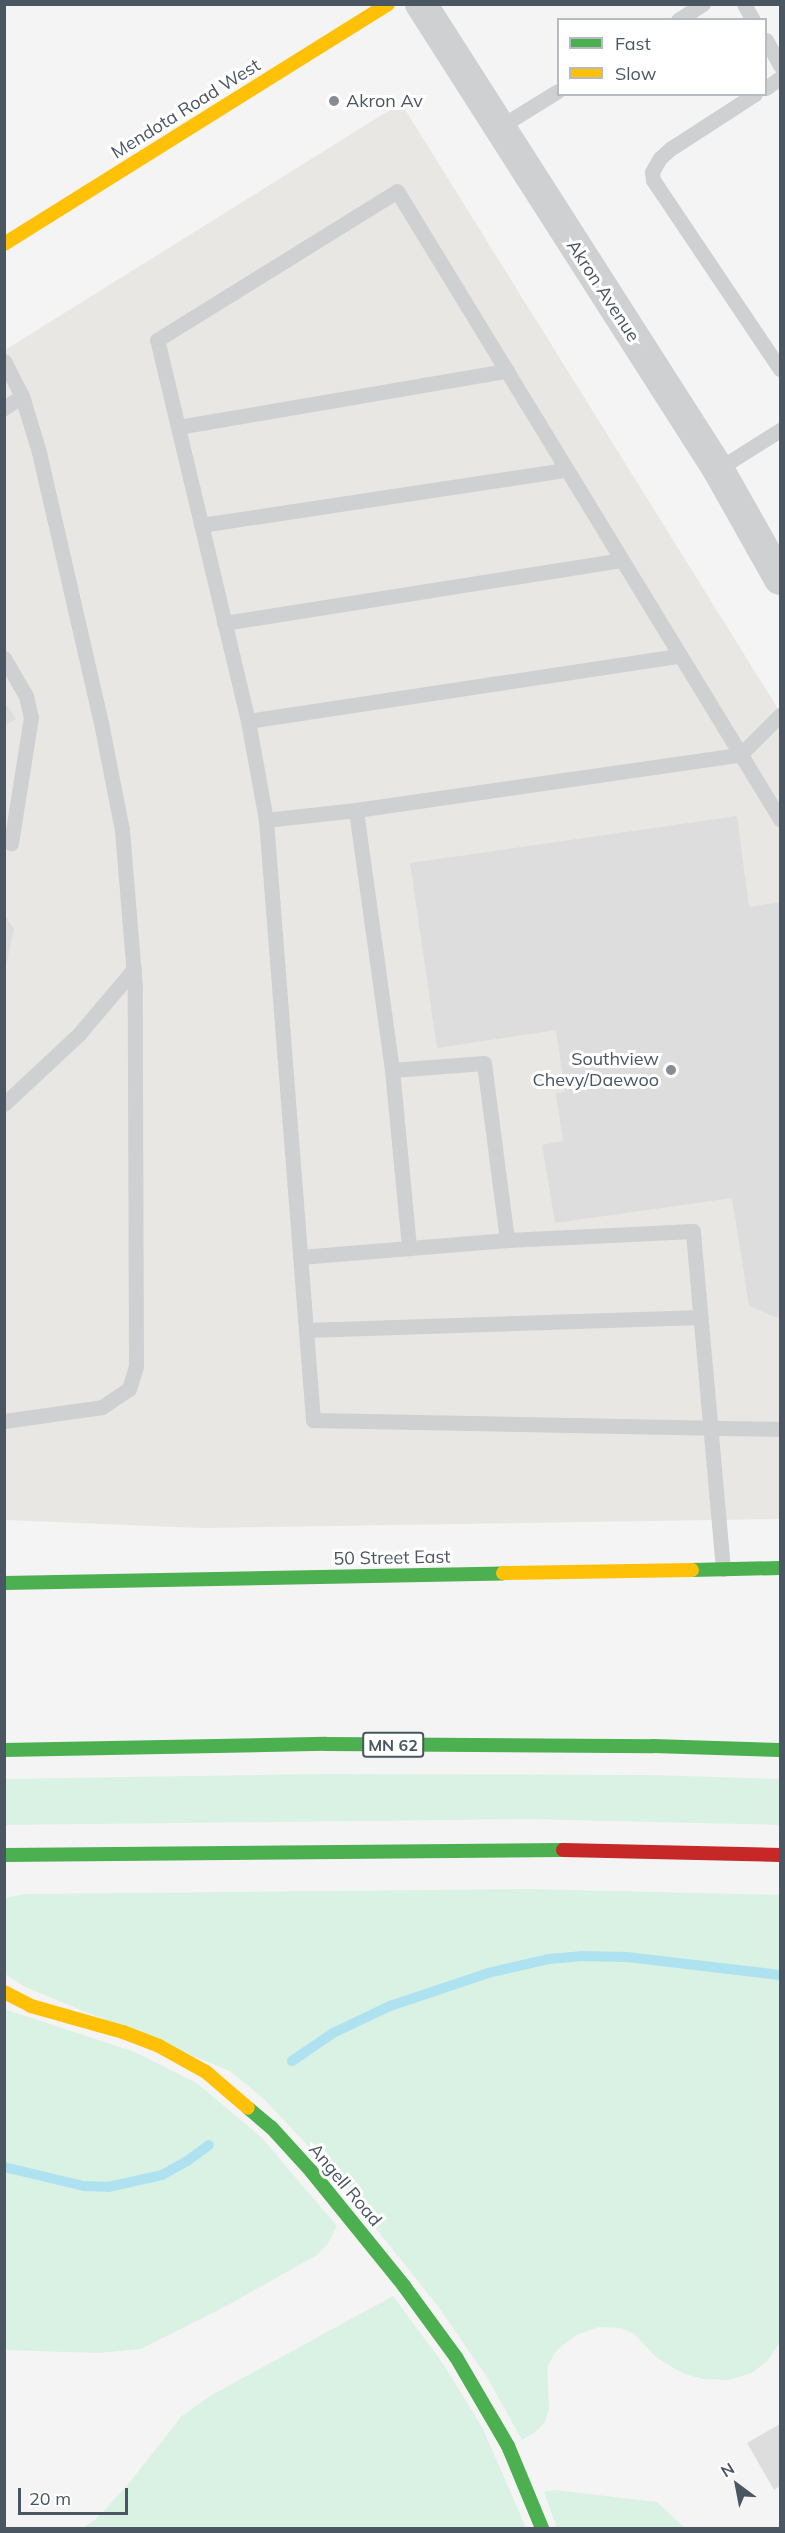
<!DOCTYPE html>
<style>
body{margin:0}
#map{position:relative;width:785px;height:2533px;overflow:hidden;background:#f4f4f4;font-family:Mulish,sans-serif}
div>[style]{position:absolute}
.commercial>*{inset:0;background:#e8e7e3}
.green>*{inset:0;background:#d9f2e3}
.stream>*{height:10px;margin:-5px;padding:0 5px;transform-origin:5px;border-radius:5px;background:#aee2f0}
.building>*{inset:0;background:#ddddde}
.lane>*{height:15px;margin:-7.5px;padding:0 7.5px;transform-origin:7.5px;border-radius:7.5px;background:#ced0d2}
.street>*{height:32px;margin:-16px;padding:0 16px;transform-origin:16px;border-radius:16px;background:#ced0d2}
.fast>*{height:14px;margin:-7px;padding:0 7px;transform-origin:7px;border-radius:7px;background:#4caf50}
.slow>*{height:14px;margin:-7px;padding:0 7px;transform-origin:7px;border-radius:7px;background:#ffc107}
.jam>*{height:14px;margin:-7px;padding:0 7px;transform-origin:7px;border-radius:7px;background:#c62828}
.dots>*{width:16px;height:16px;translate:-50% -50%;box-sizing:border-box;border:3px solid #fff;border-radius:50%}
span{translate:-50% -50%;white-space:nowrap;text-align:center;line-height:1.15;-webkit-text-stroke:6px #fff;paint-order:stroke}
.shield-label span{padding:2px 4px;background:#fff;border:2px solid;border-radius:4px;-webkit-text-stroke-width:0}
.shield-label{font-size:16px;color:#4a5661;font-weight:700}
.poi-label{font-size:18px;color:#4a5661}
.left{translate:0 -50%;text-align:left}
.right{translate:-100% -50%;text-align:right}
.street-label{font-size:18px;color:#4a5661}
.frame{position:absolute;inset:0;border:6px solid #4a5661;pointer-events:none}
.legend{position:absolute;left:557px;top:18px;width:210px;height:78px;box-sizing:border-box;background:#fff;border:2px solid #b7bbc0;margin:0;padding:8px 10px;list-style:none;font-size:18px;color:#4a5661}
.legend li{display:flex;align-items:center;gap:12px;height:30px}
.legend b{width:30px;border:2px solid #b7bbc0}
.north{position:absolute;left:707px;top:2455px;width:60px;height:60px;-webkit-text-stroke:4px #fff;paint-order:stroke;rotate:328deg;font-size:16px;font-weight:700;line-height:24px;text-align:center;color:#4a5661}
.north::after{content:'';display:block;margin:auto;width:21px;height:27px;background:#4a5661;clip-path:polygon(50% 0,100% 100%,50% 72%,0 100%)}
.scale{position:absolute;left:18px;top:2488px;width:110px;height:27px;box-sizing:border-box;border:3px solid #4a5661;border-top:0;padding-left:8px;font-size:18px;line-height:21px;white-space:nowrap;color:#4a5661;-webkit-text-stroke:4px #fff;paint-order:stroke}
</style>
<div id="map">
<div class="commercial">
<div style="clip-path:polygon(401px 103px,780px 712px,780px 1519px,201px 1528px,5px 1520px,5px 350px)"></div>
</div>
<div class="green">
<div style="clip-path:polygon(326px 1774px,652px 1775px,780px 1779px,780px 1825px,527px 1819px,5px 1825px,5px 1779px)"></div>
<div style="clip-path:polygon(527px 1889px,780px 1895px,780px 2342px,768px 2360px,752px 2373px,728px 2380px,702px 2379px,682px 2373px,656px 2357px,634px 2334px,621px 2328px,599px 2327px,576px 2335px,556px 2351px,547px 2367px,549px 2409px,545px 2422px,537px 2431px,522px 2440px,487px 2377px,437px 2305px,323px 2162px,264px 2099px,230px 2071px,25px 1987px,5px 1974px,4px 1898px,24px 1894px)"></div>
<div style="clip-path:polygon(4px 2009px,135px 2052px,198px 2084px,261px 2137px,337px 2226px,327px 2245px,317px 2255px,228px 2305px,141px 2349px,98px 2353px,5px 2350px)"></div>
<div style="clip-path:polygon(393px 2296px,444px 2365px,483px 2429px,526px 2528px,83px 2528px,97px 2518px,125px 2488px,182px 2416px,210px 2396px)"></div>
<div style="clip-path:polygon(554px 2490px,657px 2502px,685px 2528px,557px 2528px,544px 2492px)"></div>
</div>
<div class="stream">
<div style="left:292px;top:2061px;width:50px;rotate:-34.3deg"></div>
<div style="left:333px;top:2033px;width:63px;rotate:-25.3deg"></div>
<div style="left:390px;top:2006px;width:103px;rotate:-18.6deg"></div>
<div style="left:488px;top:1973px;width:63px;rotate:-12.9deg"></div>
<div style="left:549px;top:1959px;width:32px;rotate:-5deg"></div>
<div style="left:581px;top:1956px;width:46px;rotate:1.2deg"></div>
<div style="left:627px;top:1957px;width:154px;rotate:6.7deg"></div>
<div style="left:4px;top:2167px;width:82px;rotate:13.4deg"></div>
<div style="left:84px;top:2186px;width:24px;rotate:2deg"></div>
<div style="left:108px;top:2187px;width:55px;rotate:-12.5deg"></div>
<div style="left:162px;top:2175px;width:29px;rotate:-29deg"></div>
<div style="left:187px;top:2161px;width:27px;rotate:-36deg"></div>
</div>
<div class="building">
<div style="clip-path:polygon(4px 701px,16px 719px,4px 726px)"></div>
<div style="clip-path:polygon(737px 816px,749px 907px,780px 902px,780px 1319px,749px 1306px,732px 1198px,555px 1223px,542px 1145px,563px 1141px,556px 1093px,565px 1092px,556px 1030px,437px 1048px,410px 863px)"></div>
<div style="clip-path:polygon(4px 914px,14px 929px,5px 970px,4px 970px)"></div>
<div style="clip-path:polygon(780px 2424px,780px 2486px,774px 2490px,747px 2443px)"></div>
</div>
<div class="lane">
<div style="left:744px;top:4px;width:18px;rotate:61deg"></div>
<div style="left:678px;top:20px;width:30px;rotate:-33deg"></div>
<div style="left:766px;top:40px;width:29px;rotate:61deg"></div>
<div style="left:766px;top:88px;width:17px;rotate:-36deg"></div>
<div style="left:755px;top:94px;width:101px;rotate:147.1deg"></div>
<div style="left:670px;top:149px;width:13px;rotate:138deg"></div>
<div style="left:660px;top:158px;width:16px;rotate:120deg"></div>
<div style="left:652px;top:172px;width:8px;rotate:83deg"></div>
<div style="left:653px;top:180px;width:228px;rotate:56.1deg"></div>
<div style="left:498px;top:128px;width:70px;rotate:-31.7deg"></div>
<div style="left:4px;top:361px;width:39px;rotate:63deg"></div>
<div style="left:22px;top:396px;width:22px;rotate:146deg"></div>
<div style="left:178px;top:427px;width:334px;rotate:-9.7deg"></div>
<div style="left:718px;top:469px;width:73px;rotate:-32.2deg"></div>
<div style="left:201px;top:525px;width:369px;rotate:-8.6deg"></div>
<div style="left:224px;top:623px;width:402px;rotate:-9deg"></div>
<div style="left:4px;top:658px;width:44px;rotate:59.9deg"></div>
<div style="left:26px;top:696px;width:22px;rotate:77deg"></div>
<div style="left:31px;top:717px;width:128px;rotate:99deg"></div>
<div style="left:248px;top:721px;width:437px;rotate:-8.6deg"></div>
<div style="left:356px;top:810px;width:91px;rotate:173.7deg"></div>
<div style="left:266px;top:820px;width:101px;rotate:-100.3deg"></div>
<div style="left:248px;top:721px;width:392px;rotate:-103.4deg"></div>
<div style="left:157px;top:340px;width:282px;rotate:-31.8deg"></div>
<div style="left:397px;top:191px;width:736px;rotate:58.62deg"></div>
<div style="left:266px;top:820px;width:602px;rotate:85.52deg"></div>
<div style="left:313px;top:1420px;width:467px;rotate:1.1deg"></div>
<div style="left:392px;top:1070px;width:179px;rotate:84.5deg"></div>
<div style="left:4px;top:1104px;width:103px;rotate:-43deg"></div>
<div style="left:79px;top:1034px;width:85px;rotate:-49.8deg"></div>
<div style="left:300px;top:1257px;width:208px;rotate:-4.7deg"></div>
<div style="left:306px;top:1330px;width:395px;rotate:-1.9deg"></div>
<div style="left:4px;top:1421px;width:99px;rotate:-8.1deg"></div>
<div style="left:102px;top:1407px;width:32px;rotate:-34deg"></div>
<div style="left:129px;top:1389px;width:24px;rotate:-73deg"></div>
<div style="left:136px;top:1366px;width:378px;rotate:-90.2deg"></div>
<div style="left:135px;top:988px;width:159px;rotate:-94.7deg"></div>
<div style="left:122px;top:830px;width:109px;rotate:-101.1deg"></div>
<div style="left:101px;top:723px;width:278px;rotate:-102.9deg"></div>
<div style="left:39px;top:452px;width:59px;rotate:-106.9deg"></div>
<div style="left:723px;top:1569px;width:339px;rotate:-95.1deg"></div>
<div style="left:693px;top:1231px;width:186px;rotate:177.2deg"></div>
<div style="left:507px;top:1240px;width:178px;rotate:-97.4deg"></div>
<div style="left:484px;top:1063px;width:92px;rotate:175.6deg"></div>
<div style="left:392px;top:1070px;width:262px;rotate:-97.9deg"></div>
<div style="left:356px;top:810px;width:388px;rotate:-8.2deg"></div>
<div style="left:740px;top:755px;width:57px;rotate:-45deg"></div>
</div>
<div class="street">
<div style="left:421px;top:4px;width:552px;rotate:57.43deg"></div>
<div style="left:718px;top:469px;width:126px;rotate:60.6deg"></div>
</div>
<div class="fast">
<div style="left:692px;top:1570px;width:88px;rotate:-1.3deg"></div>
<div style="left:4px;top:1583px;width:499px;rotate:-1.1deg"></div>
<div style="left:4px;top:1750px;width:322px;rotate:-1.1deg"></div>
<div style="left:326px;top:1744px;width:327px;rotate:0.4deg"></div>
<div style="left:653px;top:1746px;width:127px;rotate:1.8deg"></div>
<div style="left:4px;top:1855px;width:559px;rotate:-0.51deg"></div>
<div style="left:248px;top:2108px;width:30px;rotate:40deg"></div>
<div style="left:271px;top:2127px;width:59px;rotate:47.7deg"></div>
<div style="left:311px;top:2171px;width:148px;rotate:51deg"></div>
<div style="left:404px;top:2286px;width:88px;rotate:53.8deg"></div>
<div style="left:456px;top:2357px;width:103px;rotate:59.7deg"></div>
<div style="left:508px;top:2446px;width:89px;rotate:67.5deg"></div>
</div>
<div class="slow">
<div style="left:4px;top:244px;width:453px;rotate:-32deg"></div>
<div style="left:503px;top:1573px;width:189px;rotate:-0.9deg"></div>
<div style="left:4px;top:1992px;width:30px;rotate:27deg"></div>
<div style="left:31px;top:2006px;width:96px;rotate:15.8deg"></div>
<div style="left:123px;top:2032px;width:39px;rotate:21deg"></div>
<div style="left:159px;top:2046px;width:54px;rotate:29deg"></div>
<div style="left:206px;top:2072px;width:55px;rotate:40.6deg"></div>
</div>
<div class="jam">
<div style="left:563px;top:1850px;width:217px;rotate:1.3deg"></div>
</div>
<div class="dots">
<div style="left:334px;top:101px;background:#868d94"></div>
<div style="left:671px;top:1070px;background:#868d94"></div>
</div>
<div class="shield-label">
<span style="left:393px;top:1745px">MN 62</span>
</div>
<div class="poi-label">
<span class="left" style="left:346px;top:101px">Akron Av</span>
<span class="right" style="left:659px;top:1070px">Southview<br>Chevy/Daewoo</span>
</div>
<div class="street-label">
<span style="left:186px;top:109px;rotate:-32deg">Mendota Road West</span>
<span style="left:603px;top:291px;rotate:57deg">Akron Avenue</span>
<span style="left:392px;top:1558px;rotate:-1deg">50 Street East</span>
<span style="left:345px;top:2185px;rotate:50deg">Angell Road</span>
</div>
<div class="frame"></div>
<ul class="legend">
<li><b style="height:8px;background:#4caf50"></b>Fast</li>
<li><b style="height:8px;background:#ffc107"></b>Slow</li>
</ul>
<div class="north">N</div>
<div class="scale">20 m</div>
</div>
